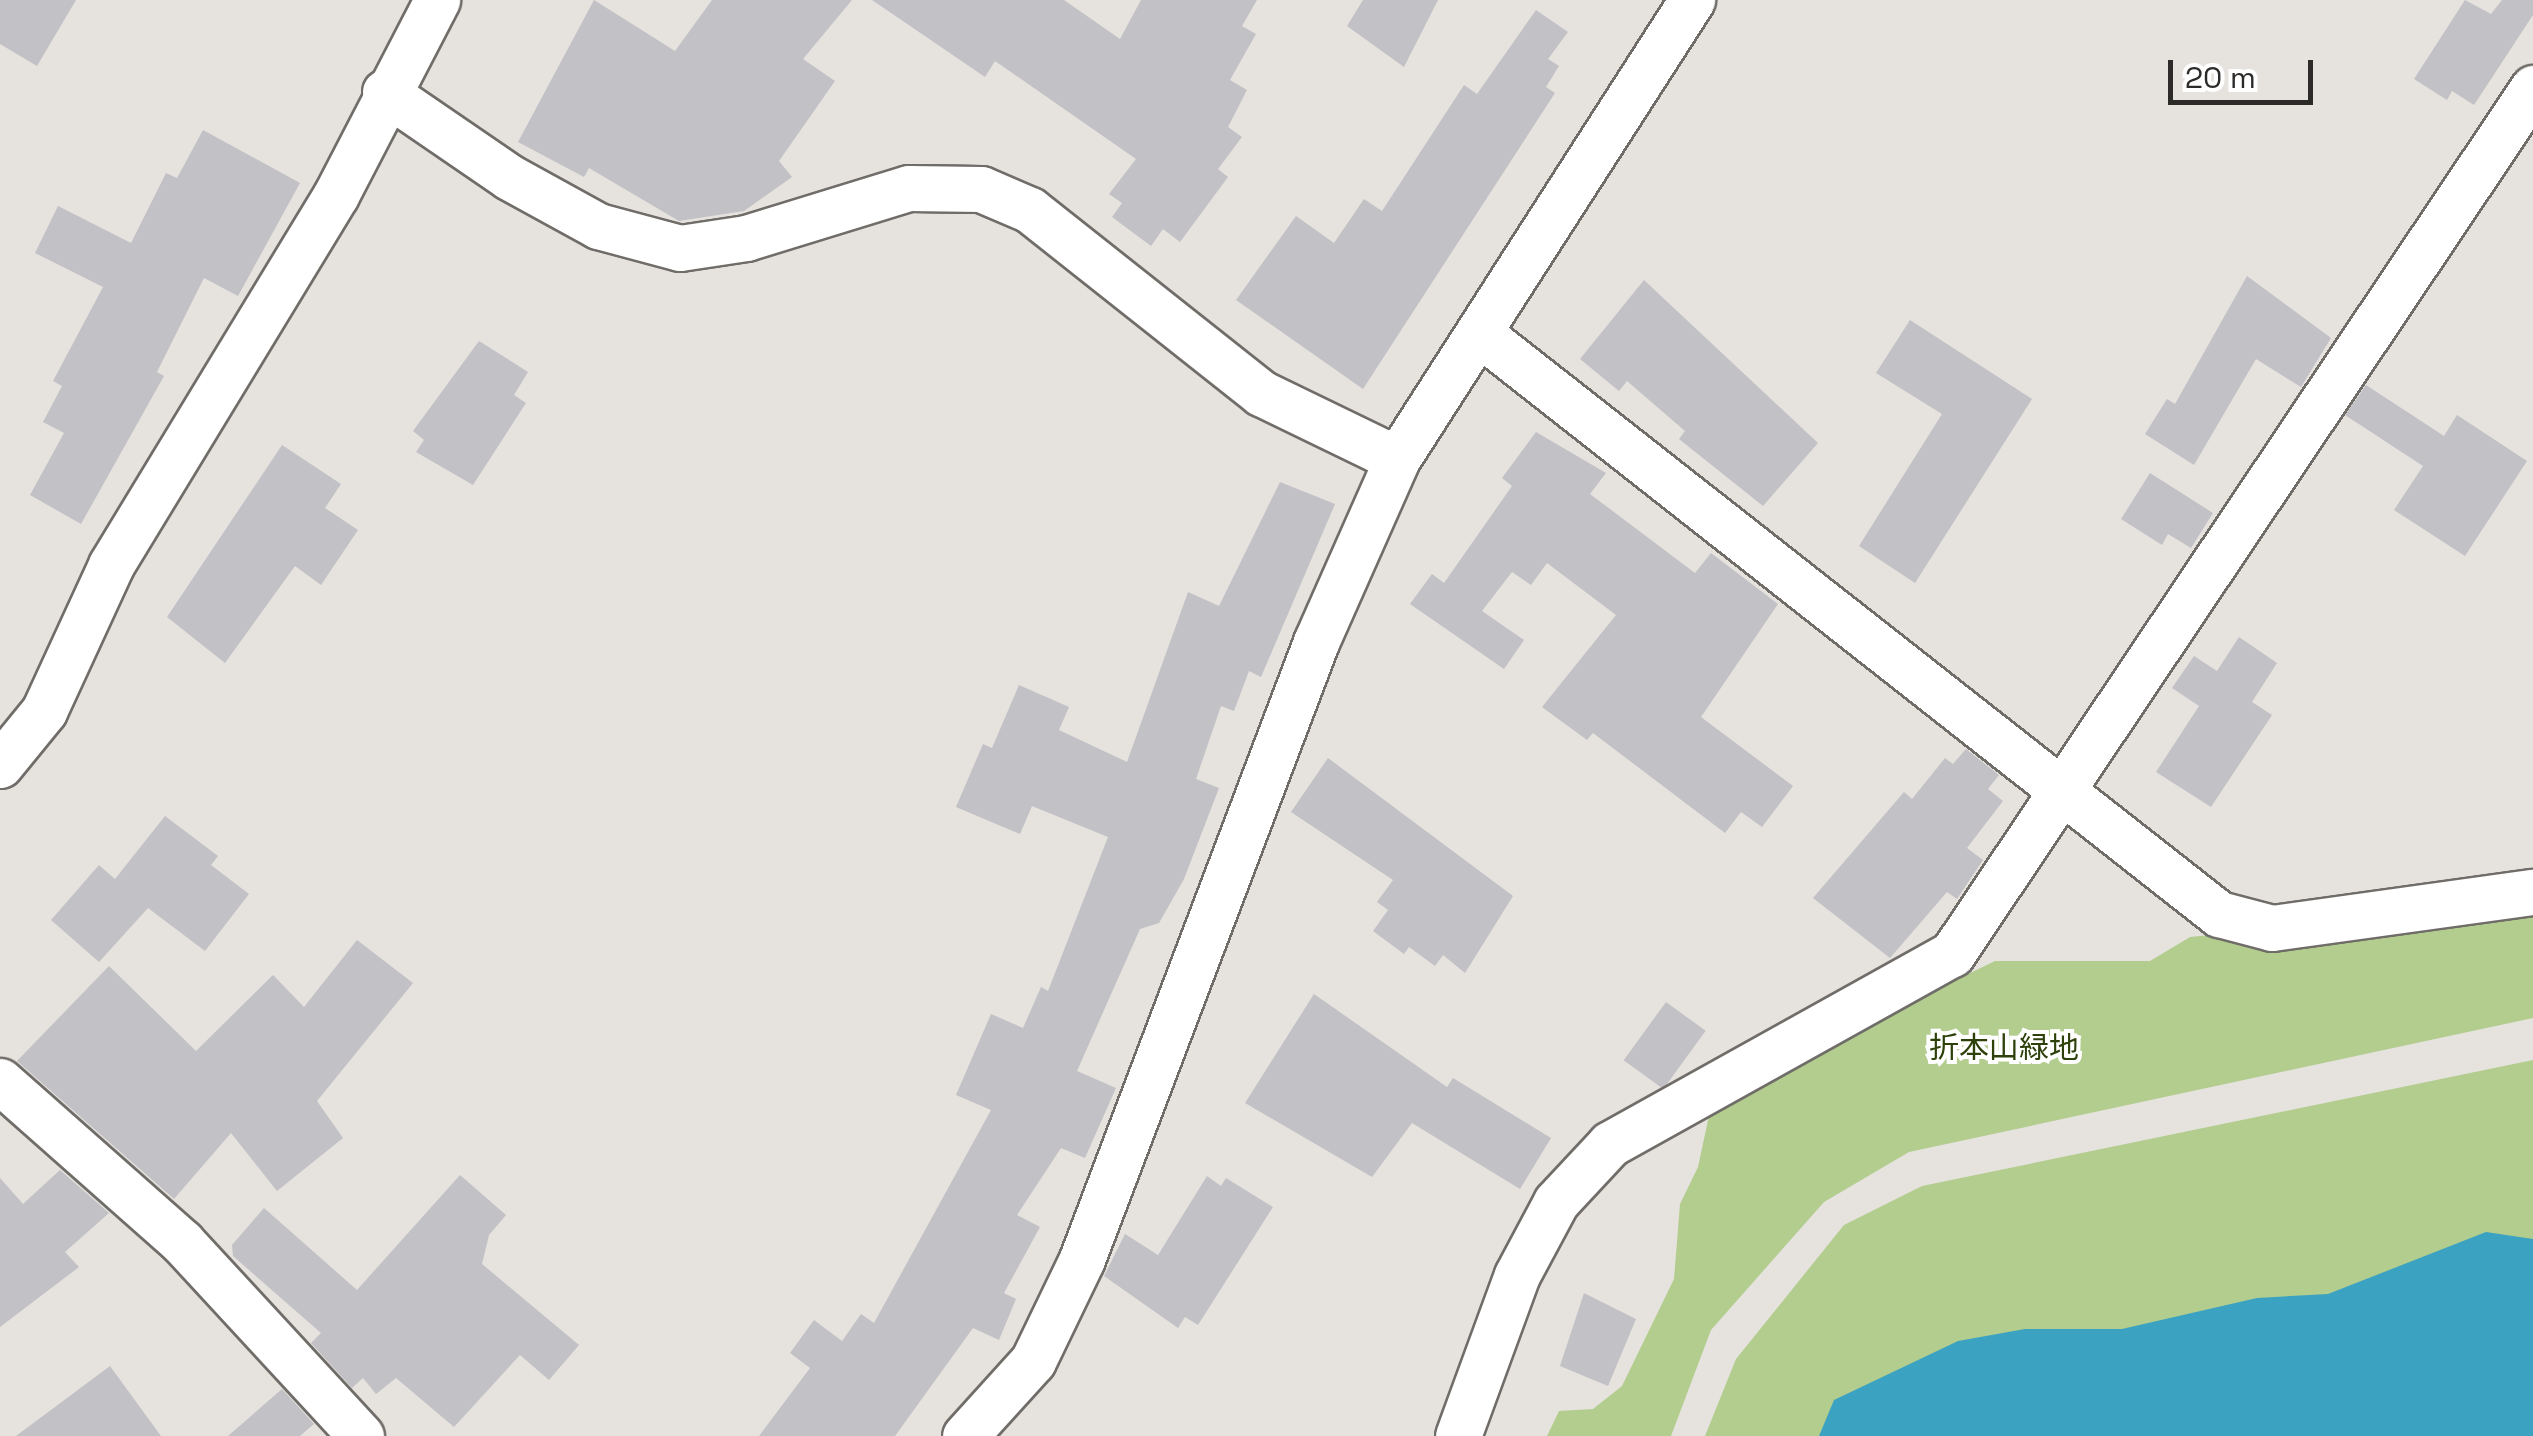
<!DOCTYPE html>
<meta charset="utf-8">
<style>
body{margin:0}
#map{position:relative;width:2533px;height:1436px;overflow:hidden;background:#e6e2de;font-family:"Space Grotesk","Noto Sans JP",sans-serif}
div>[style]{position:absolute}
.green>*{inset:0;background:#b2cd8e}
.water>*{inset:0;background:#3ba2c1}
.building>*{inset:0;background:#c1c1c6;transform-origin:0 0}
.roads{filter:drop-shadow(2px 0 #706d69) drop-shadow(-2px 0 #706d69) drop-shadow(0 2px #706d69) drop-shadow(0 -2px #706d69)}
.street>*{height:45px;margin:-22.5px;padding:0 22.5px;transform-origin:22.5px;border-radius:22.5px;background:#fff}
span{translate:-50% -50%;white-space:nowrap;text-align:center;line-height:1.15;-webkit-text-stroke:8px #fff;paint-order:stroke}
.park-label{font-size:30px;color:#2e410b}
.scale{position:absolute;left:2168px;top:60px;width:145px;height:45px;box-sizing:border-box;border:5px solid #2c2b29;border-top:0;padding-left:12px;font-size:30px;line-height:35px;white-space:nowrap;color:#2c2b29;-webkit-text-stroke:8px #fff;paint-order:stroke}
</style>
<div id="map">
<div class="green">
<div style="clip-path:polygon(2533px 905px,2533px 1018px,1909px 1152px,1824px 1202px,1711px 1330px,1671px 1436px,1547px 1436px,1559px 1411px,1593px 1409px,1622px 1386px,1674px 1279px,1680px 1204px,1698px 1167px,1710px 1111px,1886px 1014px,1995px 961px,2150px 961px,2190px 937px)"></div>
<div style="clip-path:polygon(2533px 1060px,2533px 1436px,1705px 1436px,1736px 1359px,1844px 1225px,1922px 1186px)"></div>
</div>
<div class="water">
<div style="clip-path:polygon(2486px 1232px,2533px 1239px,2533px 1436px,1819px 1436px,1834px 1400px,1958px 1341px,2025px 1329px,2122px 1329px,2257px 1298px,2328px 1294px)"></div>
</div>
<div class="building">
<div style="clip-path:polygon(0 0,76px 0,37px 66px,0 44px)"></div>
<div style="clip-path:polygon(594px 0,675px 51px,712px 0,852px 0,803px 59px,835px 81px,779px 161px,792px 177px,744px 211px,679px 221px,589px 168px,584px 177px,518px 142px)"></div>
<div style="clip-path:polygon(872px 0,1064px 0,1120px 39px,1141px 0,1257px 0,1242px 26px,1256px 34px,1230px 80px,1247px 90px,1228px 127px,1242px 137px,1218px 169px,1228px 177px,1180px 242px,1163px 229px,1151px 246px,1112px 217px,1122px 203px,1109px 194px,1136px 159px,995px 61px,985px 77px)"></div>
<div style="clip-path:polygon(1363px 0,1438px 0,1404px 67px,1347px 26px)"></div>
<div style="clip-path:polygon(2465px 0,2491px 14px,2502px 0,2533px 0,2533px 15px,2474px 105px,2452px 91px,2447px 100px,2414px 79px)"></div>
<div style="clip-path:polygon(1536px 10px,1568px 32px,1548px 59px,1559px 66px,1546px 87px,1555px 93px,1363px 389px,1236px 300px,1296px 216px,1334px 243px,1364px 199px,1382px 211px,1464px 85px,1477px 94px)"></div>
<div style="clip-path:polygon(203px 130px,300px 183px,238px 296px,204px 278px,157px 372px,164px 376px,81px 524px,30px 495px,64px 433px,43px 422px,62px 386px,53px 381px,103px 287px,35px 253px,58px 206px,131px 243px,166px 173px,177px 178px)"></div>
<div style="clip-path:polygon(2247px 276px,2331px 338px,2301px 387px,2256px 359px,2194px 465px,2145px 434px,2167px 399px,2175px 404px)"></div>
<div style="clip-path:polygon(1644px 280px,1818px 443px,1763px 506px,1679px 439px,1685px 431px,1627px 381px,1619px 391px,1580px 359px)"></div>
<div style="clip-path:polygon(1910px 320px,2032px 399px,1915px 583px,1859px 546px,1942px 414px,1876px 373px)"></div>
<div style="clip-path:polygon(479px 341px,528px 372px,514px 395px,526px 403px,473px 485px,416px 452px,424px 440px,413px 431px)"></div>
<div style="clip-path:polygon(2366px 385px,2444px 436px,2457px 415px,2527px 461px,2465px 556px,2394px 510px,2423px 466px,2345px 415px)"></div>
<div style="clip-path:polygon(1536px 432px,1606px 473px,1590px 494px,1695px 573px,1711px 553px,1778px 604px,1701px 717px,1793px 786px,1762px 827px,1741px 812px,1725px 833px,1593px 733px,1587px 740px,1542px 707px,1616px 615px,1547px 563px,1531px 585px,1512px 572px,1482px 611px,1524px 640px,1504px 669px,1410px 604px,1432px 574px,1444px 583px,1512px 486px,1502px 478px)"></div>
<div style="clip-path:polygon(282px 445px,341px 484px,325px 508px,358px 530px,321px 585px,295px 566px,225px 663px,167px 617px)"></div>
<div style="clip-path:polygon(2150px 473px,2213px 513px,2191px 548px,2168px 534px,2162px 545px,2121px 519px)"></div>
<div style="clip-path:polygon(1280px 482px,1335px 504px,1261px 677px,1249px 671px,1234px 711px,1221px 706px,1196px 779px,1219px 788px,1184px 879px,1159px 923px,1140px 929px,1077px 1071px,1116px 1088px,1085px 1158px,1061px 1148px,1017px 1215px,1040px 1227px,1004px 1293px,1016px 1299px,999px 1340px,973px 1328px,895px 1436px,759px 1436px,810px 1368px,790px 1353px,814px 1320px,842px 1341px,861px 1314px,874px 1323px,991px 1110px,956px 1095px,991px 1014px,1023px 1028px,1041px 987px,1048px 991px,1108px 837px,1032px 806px,1020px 834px,956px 807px,983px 744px,992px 748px,1019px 685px,1069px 707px,1059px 730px,1127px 762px,1188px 592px,1219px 606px)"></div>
<div style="clip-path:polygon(2239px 637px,2277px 663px,2252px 702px,2272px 715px,2211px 807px,2156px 772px,2199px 706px,2172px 688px,2194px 656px,2217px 671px)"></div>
<div style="clip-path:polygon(1966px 749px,1999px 775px,1988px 789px,2003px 801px,1967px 848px,1983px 860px,1957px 899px,1947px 892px,1890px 958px,1813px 898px,1904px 792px,1912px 799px,1945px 758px,1953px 764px)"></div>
<div style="clip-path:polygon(1328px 758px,1513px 896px,1465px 973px,1443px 955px,1435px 966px,1409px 947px,1404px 954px,1373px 931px,1388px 910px,1377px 902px,1393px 880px,1291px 812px)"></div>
<div style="clip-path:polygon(165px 816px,218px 856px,211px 865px,249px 894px,205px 951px,148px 908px,99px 962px,51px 920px,99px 865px,115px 879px)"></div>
<div style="clip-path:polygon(357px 940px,413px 983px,317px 1101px,343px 1138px,277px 1191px,231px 1133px,174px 1199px,17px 1061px,109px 966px,196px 1051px,273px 975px,304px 1007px)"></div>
<div style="clip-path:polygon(1314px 994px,1447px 1087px,1453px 1078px,1551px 1138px,1520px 1189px,1412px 1123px,1372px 1177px,1245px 1103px)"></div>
<div style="left:1666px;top:1002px;width:49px;height:72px;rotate:36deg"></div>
<div style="clip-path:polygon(60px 1170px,109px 1213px,65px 1252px,79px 1267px,0 1327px,0 1178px,23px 1204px)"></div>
<div style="clip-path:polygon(460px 1175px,506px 1215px,489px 1235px,482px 1264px,579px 1345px,549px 1380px,520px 1355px,454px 1427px,396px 1378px,376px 1394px,363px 1378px,352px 1388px,311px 1343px,321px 1333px,233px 1256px,232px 1245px,264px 1208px,357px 1290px)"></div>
<div style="clip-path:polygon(1207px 1176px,1221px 1186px,1226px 1178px,1273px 1207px,1198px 1325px,1185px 1317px,1178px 1328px,1104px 1276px,1125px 1234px,1158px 1255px)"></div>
<div style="clip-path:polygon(1584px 1293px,1636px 1319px,1608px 1386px,1560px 1366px)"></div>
<div style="clip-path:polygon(110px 1366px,161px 1436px,16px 1436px)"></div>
<div style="clip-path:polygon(282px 1389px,314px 1424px,300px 1436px,228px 1436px)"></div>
</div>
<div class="roads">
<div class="street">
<div style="left:385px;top:92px;width:150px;rotate:34.4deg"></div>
<div style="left:509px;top:177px;width:102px;rotate:28.8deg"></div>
<div style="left:598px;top:226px;width:85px;rotate:15deg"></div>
<div style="left:680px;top:248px;width:67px;rotate:-8.6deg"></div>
<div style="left:746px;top:238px;width:170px;rotate:-17.1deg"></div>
<div style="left:909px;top:188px;width:72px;rotate:0.8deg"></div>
<div style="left:981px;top:189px;width:53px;rotate:23.2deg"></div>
<div style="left:1030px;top:210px;width:295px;rotate:38.4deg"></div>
<div style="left:1261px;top:393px;width:151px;rotate:25.9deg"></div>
<div style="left:1479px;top:333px;width:941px;rotate:38.14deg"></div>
<div style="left:2219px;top:914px;width:55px;rotate:14.8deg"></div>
<div style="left:2272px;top:928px;width:263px;rotate:-7.9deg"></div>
<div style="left:0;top:765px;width:70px;rotate:-50.8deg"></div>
<div style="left:44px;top:711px;width:161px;rotate:-65.3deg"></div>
<div style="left:111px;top:565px;width:433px;rotate:-58.7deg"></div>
<div style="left:336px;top:195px;width:220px;rotate:-62.6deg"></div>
<div style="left:0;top:1081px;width:243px;rotate:41.5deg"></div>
<div style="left:182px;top:1242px;width:264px;rotate:47.3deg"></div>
<div style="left:965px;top:1436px;width:101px;rotate:-47.8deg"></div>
<div style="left:1033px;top:1361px;width:113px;rotate:-64.3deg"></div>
<div style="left:1082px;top:1259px;width:660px;rotate:-69.23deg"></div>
<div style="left:1316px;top:642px;width:200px;rotate:-66.1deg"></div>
<div style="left:1397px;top:459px;width:546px;rotate:-57.27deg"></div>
<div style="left:1458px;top:1436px;width:171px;rotate:-69.9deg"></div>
<div style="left:1517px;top:1275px;width:83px;rotate:-61.9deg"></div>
<div style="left:1556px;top:1202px;width:79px;rotate:-47deg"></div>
<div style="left:1610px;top:1144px;width:391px;rotate:-29.1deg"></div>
<div style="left:1952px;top:954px;width:1043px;rotate:-56.14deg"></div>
</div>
</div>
<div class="park-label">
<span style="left:2004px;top:1048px">折本山緑地</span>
</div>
<div class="scale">20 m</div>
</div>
